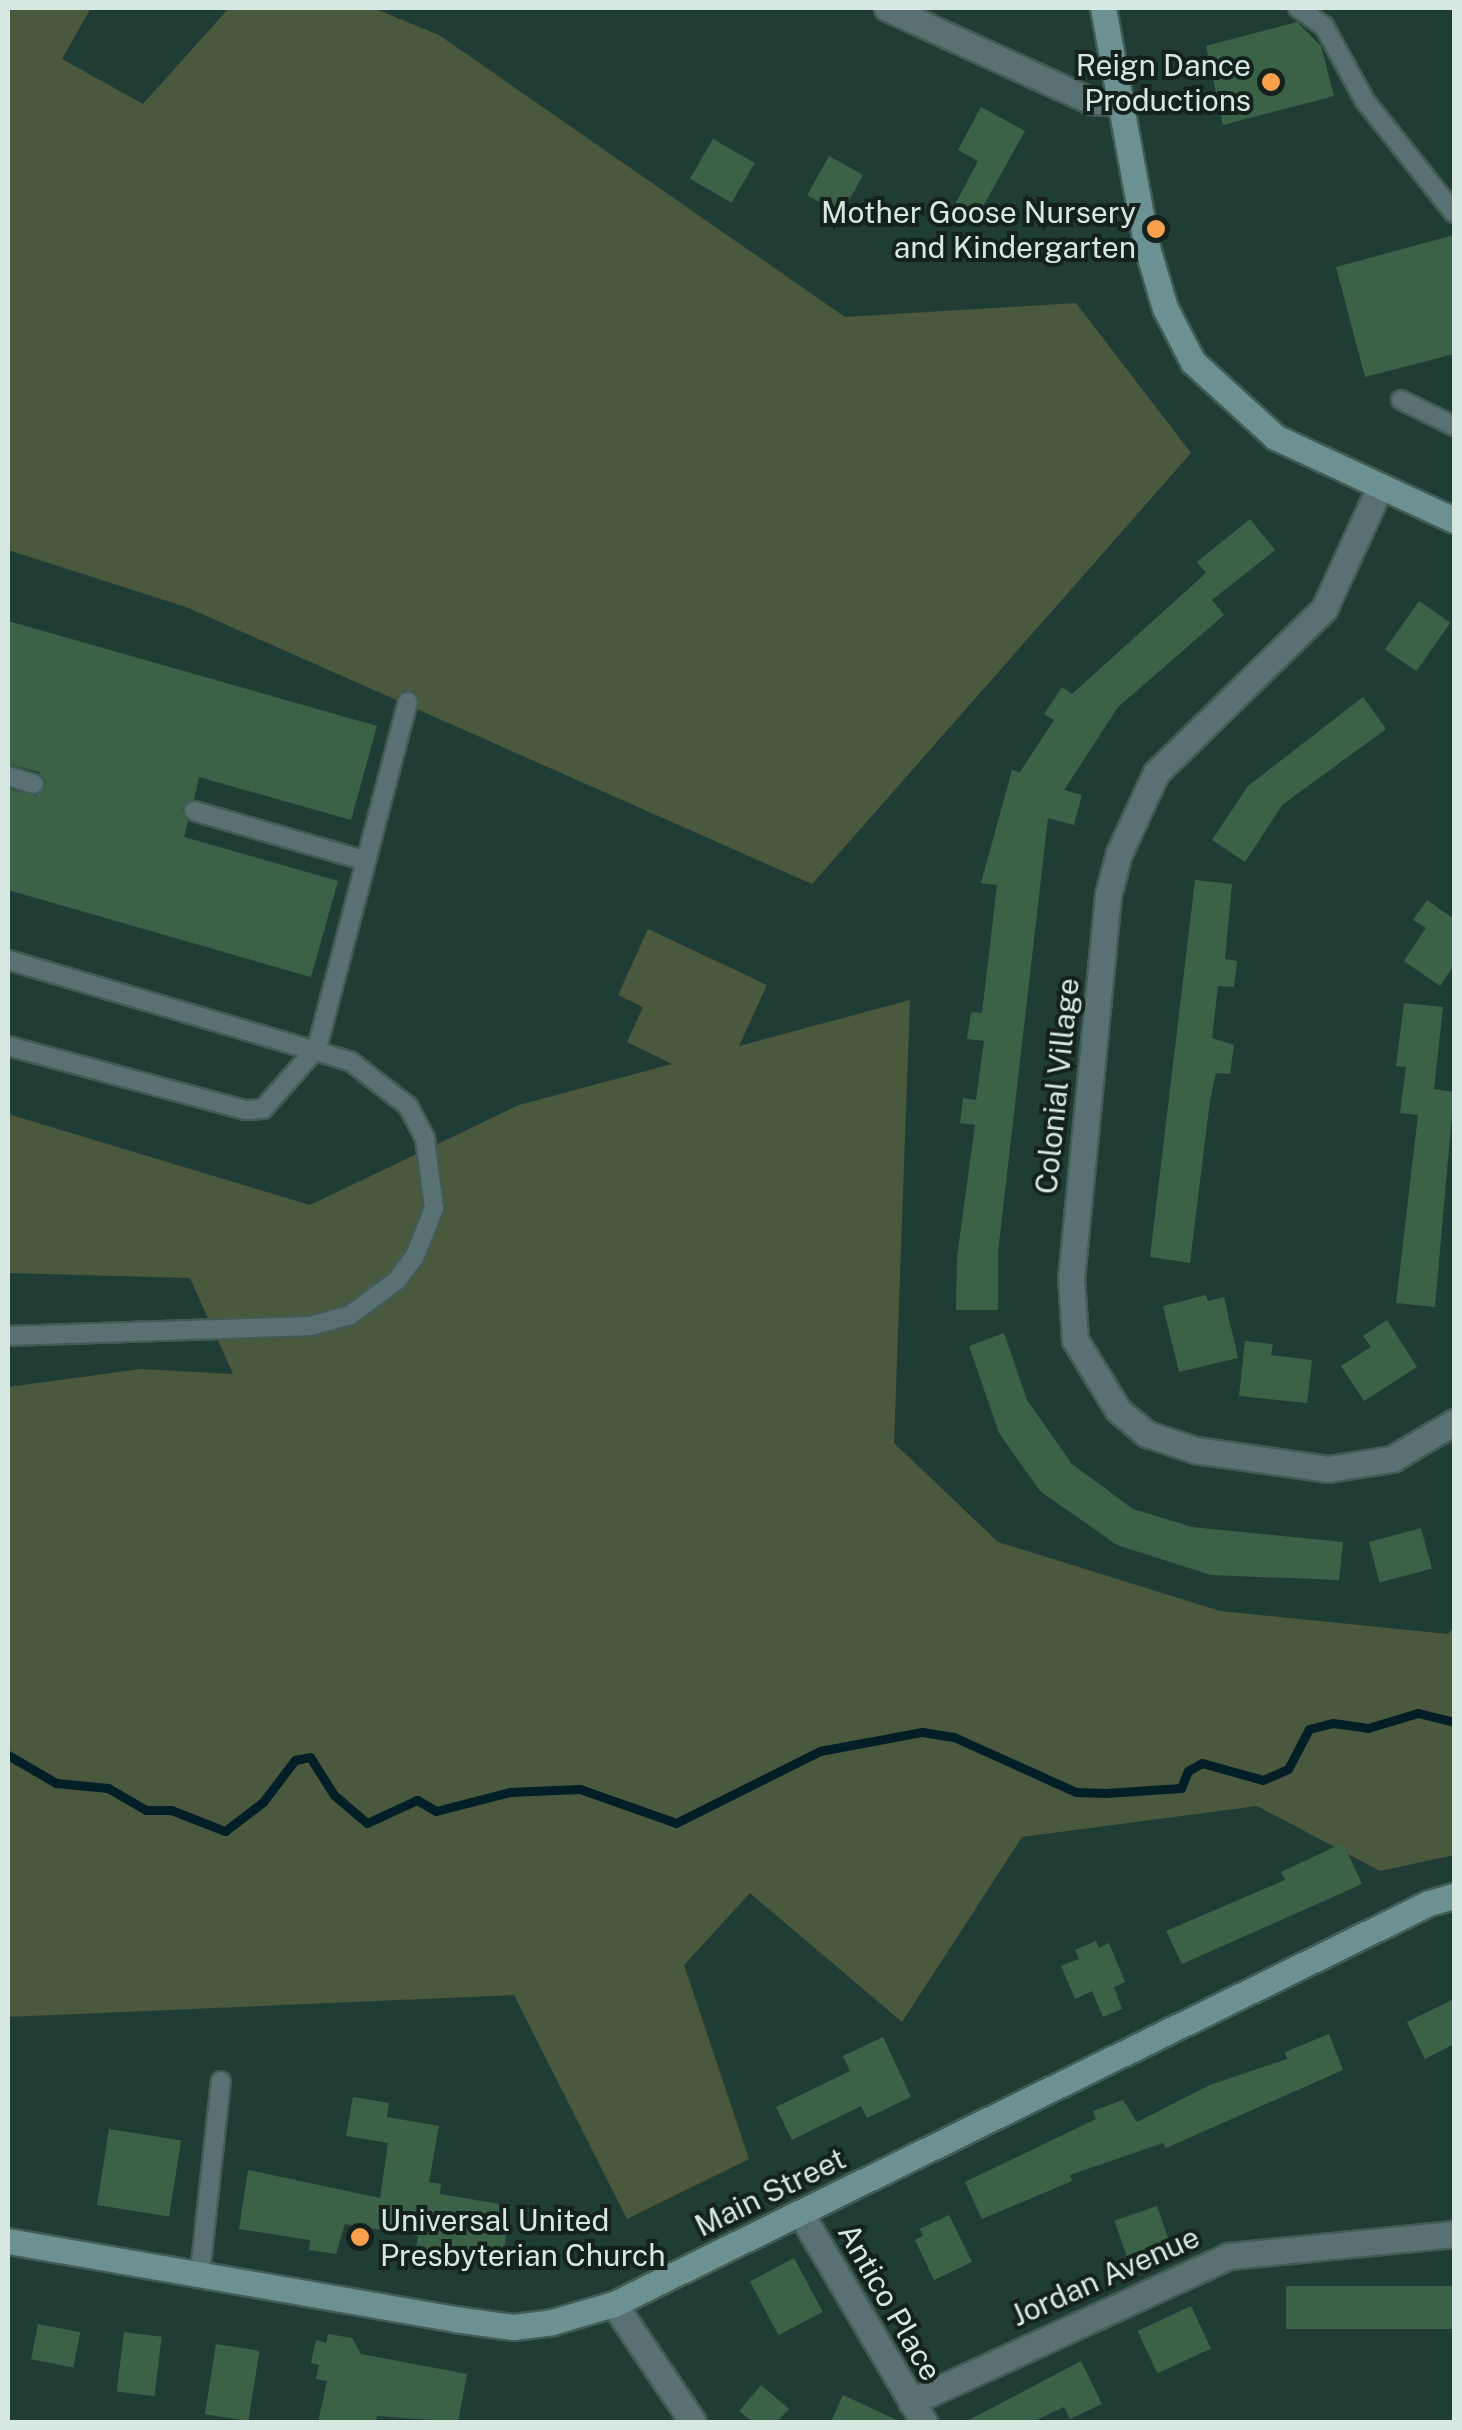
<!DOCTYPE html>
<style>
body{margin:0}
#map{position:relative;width:1462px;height:2430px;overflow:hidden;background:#203d35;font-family:"Public Sans",sans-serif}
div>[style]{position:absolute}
.green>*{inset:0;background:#4a583d}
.stream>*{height:9px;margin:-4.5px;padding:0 4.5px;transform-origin:4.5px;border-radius:4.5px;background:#021e26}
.building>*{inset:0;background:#3b6247;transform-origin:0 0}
.roads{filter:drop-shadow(2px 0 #415c54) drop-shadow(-2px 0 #415c54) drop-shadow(0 2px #415c54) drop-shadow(0 -2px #415c54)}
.lane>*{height:18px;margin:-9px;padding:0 9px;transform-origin:9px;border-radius:9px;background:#597172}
.street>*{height:25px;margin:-12.5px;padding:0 12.5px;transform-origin:12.5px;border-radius:12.5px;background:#597172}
.secondary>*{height:25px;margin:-12.5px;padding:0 12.5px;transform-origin:12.5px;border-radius:12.5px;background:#6b9193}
.dots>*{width:28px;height:28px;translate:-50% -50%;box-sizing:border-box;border:5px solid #14211d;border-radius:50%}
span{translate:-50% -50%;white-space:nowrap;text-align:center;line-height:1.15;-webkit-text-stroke:8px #14211d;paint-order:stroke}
.poi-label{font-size:30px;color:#d7e7e2}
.right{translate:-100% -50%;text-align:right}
.left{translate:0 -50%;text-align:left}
.street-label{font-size:30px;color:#d7e7e2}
.frame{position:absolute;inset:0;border:10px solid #d7e7e2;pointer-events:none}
</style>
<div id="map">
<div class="green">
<div style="clip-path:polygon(8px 8px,91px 8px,62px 59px,143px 104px,229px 8px,373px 8px,439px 35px,845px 317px,1076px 303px,1191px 453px,812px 884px,186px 607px,8px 550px)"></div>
<div style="clip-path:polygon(648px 929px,767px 985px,739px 1046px,910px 1000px,894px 1443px,998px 1542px,1220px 1611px,1448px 1634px,1454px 1627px,1454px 1855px,1380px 1871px,1257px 1806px,1022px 1837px,902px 2022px,750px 1893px,684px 1965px,749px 2159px,627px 2219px,514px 1995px,8px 2017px,8px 1387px,141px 1369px,233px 1374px,190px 1278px,8px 1273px,8px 1114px,310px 1205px,519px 1105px,672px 1064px,627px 1042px,643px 1007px,618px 995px)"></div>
</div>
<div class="stream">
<div style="left:8px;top:1755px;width:56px;rotate:30.3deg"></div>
<div style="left:56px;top:1783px;width:52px;rotate:5.5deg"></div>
<div style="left:108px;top:1788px;width:44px;rotate:30.1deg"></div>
<div style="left:146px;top:1810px;width:25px"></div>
<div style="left:171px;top:1810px;width:58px;rotate:21.3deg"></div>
<div style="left:225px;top:1831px;width:48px;rotate:-37.3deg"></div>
<div style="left:263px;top:1802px;width:53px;rotate:-52.7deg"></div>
<div style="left:295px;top:1760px;width:15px;rotate:-11deg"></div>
<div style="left:310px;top:1757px;width:45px;rotate:57.7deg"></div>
<div style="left:334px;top:1795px;width:43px;rotate:40.3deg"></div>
<div style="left:367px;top:1823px;width:55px;rotate:-24.7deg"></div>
<div style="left:417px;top:1800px;width:22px;rotate:30deg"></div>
<div style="left:436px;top:1811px;width:76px;rotate:-14.4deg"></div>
<div style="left:510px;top:1792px;width:70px;rotate:-2.5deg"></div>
<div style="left:580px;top:1789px;width:102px;rotate:19.5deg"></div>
<div style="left:676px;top:1823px;width:161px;rotate:-26.6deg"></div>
<div style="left:820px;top:1751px;width:104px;rotate:-10.6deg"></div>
<div style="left:922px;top:1732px;width:32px;rotate:9deg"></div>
<div style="left:954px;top:1737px;width:134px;rotate:24.3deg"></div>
<div style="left:1076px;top:1792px;width:30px;rotate:2deg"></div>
<div style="left:1106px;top:1793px;width:75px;rotate:-3.8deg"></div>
<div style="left:1181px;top:1788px;width:18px;rotate:-68deg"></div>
<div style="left:1188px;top:1771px;width:16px;rotate:-30deg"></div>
<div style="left:1202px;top:1763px;width:63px;rotate:15.6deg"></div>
<div style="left:1263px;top:1780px;width:27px;rotate:-24deg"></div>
<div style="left:1288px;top:1769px;width:45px;rotate:-62.3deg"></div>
<div style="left:1309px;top:1729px;width:25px;rotate:-14deg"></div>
<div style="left:1333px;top:1723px;width:35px;rotate:8deg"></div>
<div style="left:1368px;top:1728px;width:52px;rotate:-16.7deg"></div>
<div style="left:1418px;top:1713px;width:37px;rotate:14deg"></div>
</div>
<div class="building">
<div style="clip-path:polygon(1297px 22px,1321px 46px,1334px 96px,1223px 125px,1206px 46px)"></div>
<div style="clip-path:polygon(981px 107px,1025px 131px,972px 226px,950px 214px,978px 161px,958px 150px)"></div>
<div style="left:713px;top:139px;width:48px;height:46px;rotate:30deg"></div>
<div style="left:829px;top:156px;width:39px;height:45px;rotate:29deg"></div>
<div style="clip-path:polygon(1454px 235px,1454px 354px,1365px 377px,1336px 267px)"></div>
<div style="clip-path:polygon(1250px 519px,1275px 550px,1212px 600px,1224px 615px,1118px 707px,1064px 790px,1082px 795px,1074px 825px,1048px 818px,998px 1252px,998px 1310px,956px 1310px,957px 1257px,975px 1125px,960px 1123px,963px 1098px,976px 1100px,984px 1041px,967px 1039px,971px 1012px,982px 1013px,997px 885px,981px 883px,1012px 770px,1020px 772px,1054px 720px,1044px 714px,1062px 687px,1072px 694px,1206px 573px,1197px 562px)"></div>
<div style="left:1419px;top:601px;width:38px;height:59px;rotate:35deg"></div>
<div style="clip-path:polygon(8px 621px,377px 726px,351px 820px,199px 777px,194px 799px,182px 808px,188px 822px,184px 837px,338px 881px,311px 977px,8px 890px,8px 789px,36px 796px,46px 782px,39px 772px,8px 764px)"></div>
<div style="clip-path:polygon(1363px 697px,1386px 729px,1282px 805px,1245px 862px,1212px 840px,1248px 786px)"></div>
<div style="clip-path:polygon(1195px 880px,1232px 884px,1225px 959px,1237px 961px,1234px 987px,1218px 986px,1212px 1038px,1234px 1045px,1230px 1074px,1216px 1073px,1210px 1100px,1190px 1263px,1150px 1257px)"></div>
<div style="clip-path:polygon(1427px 900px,1454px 919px,1454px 965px,1440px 986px,1404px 961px,1426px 928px,1413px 920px)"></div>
<div style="clip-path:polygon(1404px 1003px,1443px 1007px,1434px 1089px,1454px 1092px,1435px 1307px,1396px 1303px,1418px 1115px,1400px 1113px,1406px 1067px,1396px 1066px)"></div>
<div style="clip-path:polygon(1206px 1295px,1208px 1301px,1224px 1297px,1238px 1358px,1179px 1372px,1163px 1306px)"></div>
<div style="clip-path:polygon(1387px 1320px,1417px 1367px,1364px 1401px,1341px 1366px,1371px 1347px,1363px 1336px)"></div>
<div style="clip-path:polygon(1004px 1333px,1027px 1400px,1072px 1464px,1133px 1509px,1192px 1527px,1343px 1542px,1339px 1580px,1211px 1575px,1117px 1545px,1040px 1491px,999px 1433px,969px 1346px)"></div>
<div style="clip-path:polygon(1245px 1341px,1273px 1344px,1271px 1355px,1312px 1360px,1307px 1403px,1239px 1396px)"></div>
<div style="left:1421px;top:1528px;width:42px;height:54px;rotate:75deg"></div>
<div style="clip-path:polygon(1343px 1843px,1362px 1884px,1182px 1964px,1166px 1931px,1285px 1880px,1281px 1872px)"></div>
<div style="clip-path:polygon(1096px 1941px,1099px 1948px,1109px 1943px,1125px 1982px,1114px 1987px,1122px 2009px,1103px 2017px,1092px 1991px,1075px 1999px,1061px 1966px,1079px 1959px,1075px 1950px)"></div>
<div style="clip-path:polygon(1454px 1999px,1454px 2044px,1425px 2059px,1407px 2022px)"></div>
<div style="clip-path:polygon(1329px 2034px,1343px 2070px,1166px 2148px,1163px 2143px,1070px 2175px,1072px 2181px,982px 2219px,965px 2182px,1096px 2119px,1093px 2111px,1123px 2100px,1137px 2122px,1210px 2085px,1287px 2059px,1285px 2052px)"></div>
<div style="clip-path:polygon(883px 2037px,911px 2097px,867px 2118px,861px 2106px,792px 2140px,776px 2107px,850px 2071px,843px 2056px)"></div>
<div style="clip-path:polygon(353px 2097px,389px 2103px,387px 2117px,439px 2126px,429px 2182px,441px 2184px,440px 2194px,511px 2206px,502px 2262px,416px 2248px,418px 2236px,345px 2224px,336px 2254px,309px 2250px,310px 2240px,239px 2229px,248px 2170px,380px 2198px,388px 2143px,346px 2136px)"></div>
<div style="left:109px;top:2129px;width:73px;height:77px;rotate:9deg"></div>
<div style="left:1157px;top:2206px;width:43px;height:45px;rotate:71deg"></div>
<div style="clip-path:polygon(949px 2215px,972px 2262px,934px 2280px,915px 2240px,923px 2236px,920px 2229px)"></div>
<div style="left:794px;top:2258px;width:61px;height:50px;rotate:62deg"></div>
<div style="left:1454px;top:2286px;width:43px;height:168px;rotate:90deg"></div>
<div style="left:1191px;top:2306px;width:47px;height:59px;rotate:65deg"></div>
<div style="left:38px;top:2324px;width:43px;height:36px;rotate:11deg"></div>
<div style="left:124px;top:2332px;width:38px;height:60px;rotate:7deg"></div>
<div style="clip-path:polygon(328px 2334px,352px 2338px,361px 2354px,467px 2374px,458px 2422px,377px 2416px,376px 2422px,318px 2422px,327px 2381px,316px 2379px,319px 2365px,311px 2363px,316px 2340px,326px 2343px)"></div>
<div style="left:216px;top:2344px;width:44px;height:71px;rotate:9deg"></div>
<div style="clip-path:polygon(1081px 2361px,1102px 2404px,1070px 2419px,1064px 2407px,1032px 2422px,965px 2422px)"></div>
<div style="clip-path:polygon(761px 2385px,789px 2409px,777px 2422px,753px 2422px,739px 2411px)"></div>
<div style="clip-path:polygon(843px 2395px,901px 2422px,831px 2422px)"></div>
</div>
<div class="roads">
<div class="lane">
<div style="left:1298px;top:8px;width:32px;rotate:35deg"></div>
<div style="left:1324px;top:26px;width:85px;rotate:61.3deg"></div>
<div style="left:1365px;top:101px;width:143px;rotate:51.5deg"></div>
<div style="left:1401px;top:400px;width:59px;rotate:26.1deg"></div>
<div style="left:8px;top:776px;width:27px;rotate:17deg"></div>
<div style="left:194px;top:811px;width:179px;rotate:16.2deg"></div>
<div style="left:8px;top:960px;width:357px;rotate:16.5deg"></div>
<div style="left:350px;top:1061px;width:73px;rotate:37.8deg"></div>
<div style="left:408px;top:1106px;width:36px;rotate:62deg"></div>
<div style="left:425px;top:1138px;width:71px;rotate:82.7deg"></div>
<div style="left:434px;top:1208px;width:52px;rotate:111.6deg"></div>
<div style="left:415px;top:1256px;width:31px;rotate:127deg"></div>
<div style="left:396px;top:1281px;width:57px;rotate:143.5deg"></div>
<div style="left:350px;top:1315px;width:41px;rotate:164.6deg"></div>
<div style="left:310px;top:1326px;width:302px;rotate:178.1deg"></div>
<div style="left:8px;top:1046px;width:246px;rotate:15.1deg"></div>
<div style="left:246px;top:1110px;width:17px;rotate:-3deg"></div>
<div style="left:263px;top:1109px;width:81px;rotate:-48.5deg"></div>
<div style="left:317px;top:1048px;width:358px;rotate:-75.3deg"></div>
<div style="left:200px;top:2273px;width:193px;rotate:-83.8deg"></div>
</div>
<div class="street">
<div style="left:887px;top:8px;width:224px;rotate:24.5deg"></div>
<div style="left:1091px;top:101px;width:30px;rotate:4deg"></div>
<div style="left:1379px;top:489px;width:132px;rotate:114.6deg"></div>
<div style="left:1324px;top:609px;width:235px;rotate:135.7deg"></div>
<div style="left:1156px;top:773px;width:88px;rotate:114.8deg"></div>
<div style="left:1119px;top:853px;width:43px;rotate:104.7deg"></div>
<div style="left:1108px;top:895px;width:384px;rotate:95.5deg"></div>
<div style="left:1071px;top:1277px;width:63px;rotate:86.4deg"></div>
<div style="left:1075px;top:1340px;width:82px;rotate:58.4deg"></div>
<div style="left:1118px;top:1410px;width:38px;rotate:40deg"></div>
<div style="left:1147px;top:1434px;width:51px;rotate:18.4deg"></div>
<div style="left:1195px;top:1450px;width:134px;rotate:8.1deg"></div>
<div style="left:1328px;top:1469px;width:65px;rotate:-8.9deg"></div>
<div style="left:1392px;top:1459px;width:72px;rotate:-30.8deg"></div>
<div style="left:801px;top:2214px;width:242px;rotate:59.4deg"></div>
<div style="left:614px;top:2304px;width:142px;rotate:56.2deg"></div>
<div style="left:911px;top:2402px;width:350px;rotate:-24.7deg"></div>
<div style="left:1229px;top:2256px;width:226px;rotate:-5.6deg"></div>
</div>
<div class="secondary">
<div style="left:1103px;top:8px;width:243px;rotate:79.6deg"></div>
<div style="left:1147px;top:247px;width:64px;rotate:73.6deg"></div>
<div style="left:1165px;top:308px;width:61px;rotate:62.6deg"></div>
<div style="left:1193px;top:362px;width:111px;rotate:42.4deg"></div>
<div style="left:1275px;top:437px;width:197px;rotate:24.9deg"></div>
<div style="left:8px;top:2241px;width:454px;rotate:9.9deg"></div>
<div style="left:455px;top:2319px;width:59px;rotate:7.9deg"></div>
<div style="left:513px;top:2327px;width:39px;rotate:-7deg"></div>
<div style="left:552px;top:2322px;width:65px;rotate:-16.2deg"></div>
<div style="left:614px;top:2304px;width:908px;rotate:-26.2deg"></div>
<div style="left:1429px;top:1903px;width:26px;rotate:-16deg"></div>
</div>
</div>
<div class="dots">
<div style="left:1271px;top:82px;background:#f8a04b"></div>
<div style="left:1156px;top:229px;background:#f8a04b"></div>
<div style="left:360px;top:2237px;background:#f8a04b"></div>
</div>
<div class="poi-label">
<span class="right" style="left:1251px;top:82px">Reign Dance<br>Productions</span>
<span class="right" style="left:1136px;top:229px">Mother Goose Nursery<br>and Kindergarten</span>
<span class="left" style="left:380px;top:2237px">Universal United<br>Presbyterian Church</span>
</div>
<div class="street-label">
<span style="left:1057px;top:1086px;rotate:-84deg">Colonial Village</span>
<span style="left:770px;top:2192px;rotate:-26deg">Main Street</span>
<span style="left:1105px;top:2276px;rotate:-24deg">Jordan Avenue</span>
<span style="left:890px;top:2302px;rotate:60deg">Antico Place</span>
</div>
<div class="frame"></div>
</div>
